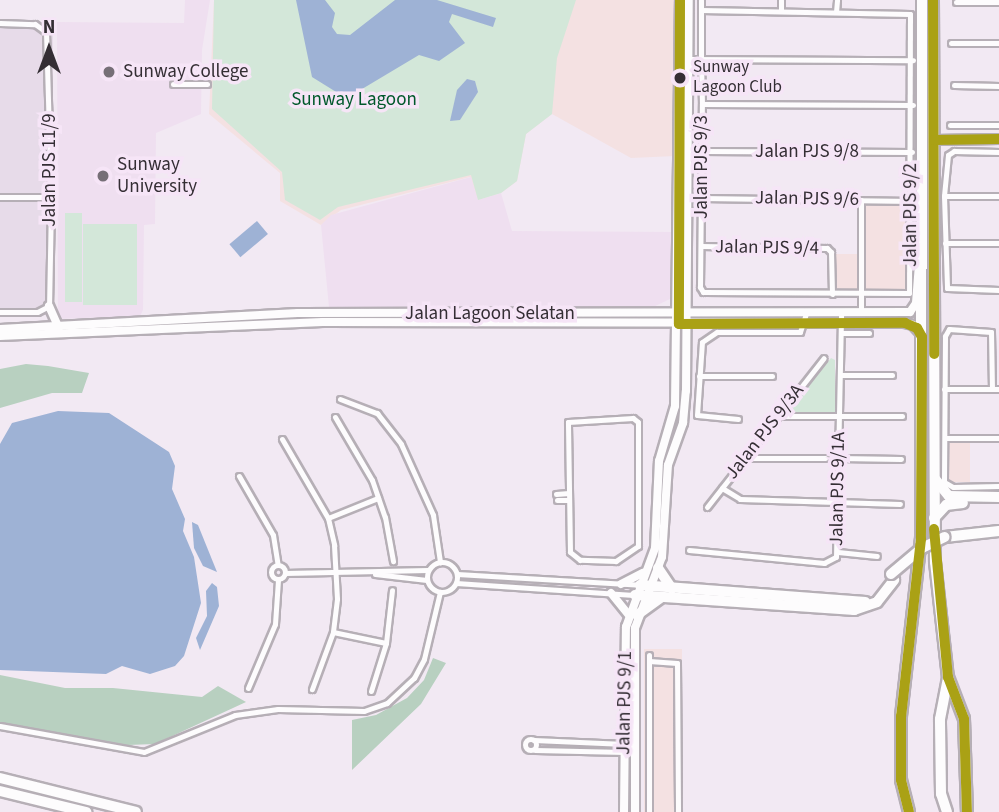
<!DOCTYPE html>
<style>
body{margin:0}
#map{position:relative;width:999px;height:812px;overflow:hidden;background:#f2e9f3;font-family:"Source Sans 3",sans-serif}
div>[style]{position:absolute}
.commercial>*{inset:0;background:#f4e1e2;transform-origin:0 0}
.industrial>*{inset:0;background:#e7dbe9;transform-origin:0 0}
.built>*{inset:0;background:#efdff0}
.green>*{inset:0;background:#d3e7d9;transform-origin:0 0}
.forest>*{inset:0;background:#b8d0c0}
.water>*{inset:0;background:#9eb2d5;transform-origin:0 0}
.roads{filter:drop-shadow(2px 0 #b6afb6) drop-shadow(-2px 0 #b6afb6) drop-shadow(0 2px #b6afb6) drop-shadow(0 -2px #b6afb6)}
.street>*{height:5px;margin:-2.5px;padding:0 2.5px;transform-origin:2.5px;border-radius:2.5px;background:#fdfcfd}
.street>.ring{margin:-2.5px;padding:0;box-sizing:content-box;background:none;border:5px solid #fdfcfd;border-radius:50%}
.secondary>*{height:8px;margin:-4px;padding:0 4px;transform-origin:4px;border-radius:4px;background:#fdfcfd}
.highway>*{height:10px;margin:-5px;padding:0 5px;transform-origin:5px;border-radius:5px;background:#fdfcfd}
.bridges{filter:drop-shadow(2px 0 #b6afb6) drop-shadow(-2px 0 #b6afb6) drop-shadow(0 2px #b6afb6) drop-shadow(0 -2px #b6afb6)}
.highway-bridge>*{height:10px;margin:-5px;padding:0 5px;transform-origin:5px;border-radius:5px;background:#fdfcfd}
.bus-1>*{height:10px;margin:-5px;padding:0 5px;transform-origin:5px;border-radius:5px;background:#aaa115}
.dots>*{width:19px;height:19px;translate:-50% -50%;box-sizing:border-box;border:4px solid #f6e5f7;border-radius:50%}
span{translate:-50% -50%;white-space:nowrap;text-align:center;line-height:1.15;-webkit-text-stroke:7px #f6e5f7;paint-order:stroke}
.bus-label{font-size:17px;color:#342e34}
.left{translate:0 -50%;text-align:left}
.poi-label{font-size:19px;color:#342e34}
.park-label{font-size:19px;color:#00582b}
.street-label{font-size:19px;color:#342e34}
.north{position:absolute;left:14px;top:14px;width:70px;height:70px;-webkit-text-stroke:5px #f6e5f7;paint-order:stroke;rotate:0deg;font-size:19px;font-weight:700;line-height:28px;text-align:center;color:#342e34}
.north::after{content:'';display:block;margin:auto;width:24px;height:32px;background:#342e34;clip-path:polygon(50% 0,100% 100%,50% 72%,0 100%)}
</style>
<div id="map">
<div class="commercial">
<div style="clip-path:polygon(214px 0,675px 0,675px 156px,631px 158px,552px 114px,526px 134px,517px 181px,501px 193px,478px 200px,470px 177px,341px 210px,321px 225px,280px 201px,280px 173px,209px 114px)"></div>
<div style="clip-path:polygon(864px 201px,915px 202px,913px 291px,835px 290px,834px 254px,865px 254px)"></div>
<div style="left:947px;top:440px;width:23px;height:42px"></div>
<div style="left:644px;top:649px;width:38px;height:163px"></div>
</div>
<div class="industrial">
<div style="left:53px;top:22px;width:293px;height:53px;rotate:90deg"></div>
</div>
<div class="built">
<div style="clip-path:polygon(185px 0,210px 0,202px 50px,201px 114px,156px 133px,155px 224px,144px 225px,143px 310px,140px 316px,58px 319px,57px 22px,184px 23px)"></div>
<div style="clip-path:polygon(471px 177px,478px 200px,501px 193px,512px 231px,673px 232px,674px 291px,670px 299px,651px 308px,329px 307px,321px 225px,331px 215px)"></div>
</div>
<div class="green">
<div style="clip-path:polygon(214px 0,576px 0,557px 58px,552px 114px,526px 134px,517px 181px,501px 193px,478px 200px,471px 175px,338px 207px,320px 220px,285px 200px,282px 172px,212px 109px)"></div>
<div style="left:65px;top:213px;width:17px;height:89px"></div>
<div style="left:83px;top:224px;width:54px;height:81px"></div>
<div style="clip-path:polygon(831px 358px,835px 360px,835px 413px,785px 413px)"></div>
</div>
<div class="forest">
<div style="clip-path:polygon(26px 364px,48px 366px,89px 373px,82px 393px,52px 393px,0 408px,0 369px)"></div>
<div style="clip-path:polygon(433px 658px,446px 663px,421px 704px,352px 770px,352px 720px,376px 715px,407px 698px,424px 680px)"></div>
<div style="clip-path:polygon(0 675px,65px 688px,113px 688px,202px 697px,218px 686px,246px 702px,155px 744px,128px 745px,0 722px)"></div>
</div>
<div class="water">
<div style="clip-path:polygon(296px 0,325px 0,335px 13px,332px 27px,337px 34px,350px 35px,395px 0,437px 0,496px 18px,493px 27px,452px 14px,449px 22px,465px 43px,439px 61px,419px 55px,352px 95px,341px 95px,312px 77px)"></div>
<div style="clip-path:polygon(467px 79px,475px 81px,478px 92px,460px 120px,450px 121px,457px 90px)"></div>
<div style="left:257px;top:221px;width:17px;height:36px;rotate:50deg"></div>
<div style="clip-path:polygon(58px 411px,109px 413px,169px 452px,175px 466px,172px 489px,185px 519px,183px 531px,194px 557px,201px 603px,184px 656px,175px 666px,150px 674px,122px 666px,106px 674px,0 670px,0 444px,12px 423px)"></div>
<div style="clip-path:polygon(192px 522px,198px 525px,217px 572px,203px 566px,194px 548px)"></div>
<div style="clip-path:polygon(212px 583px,217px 587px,219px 606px,200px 650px,196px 638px,207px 616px,206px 591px)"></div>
</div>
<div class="roads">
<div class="street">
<div style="left:781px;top:0;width:11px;rotate:90deg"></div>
<div style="left:956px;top:2px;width:43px"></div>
<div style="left:701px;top:10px;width:209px;rotate:1.1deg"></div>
<div style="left:910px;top:14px;width:279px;rotate:90.2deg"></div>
<div style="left:909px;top:293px;width:206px;rotate:-179.7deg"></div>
<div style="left:703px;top:292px;width:6px;rotate:-121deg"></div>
<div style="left:700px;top:287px;width:183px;rotate:-89.4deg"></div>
<div style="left:702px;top:104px;width:45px;rotate:-91.3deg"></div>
<div style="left:701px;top:59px;width:59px;rotate:-90deg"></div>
<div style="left:836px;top:12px;width:12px;rotate:-85deg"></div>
<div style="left:0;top:23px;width:35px;rotate:2deg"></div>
<div style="left:35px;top:24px;width:14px;rotate:36deg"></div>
<div style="left:46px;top:32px;width:172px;rotate:88.3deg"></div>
<div style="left:51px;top:204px;width:102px;rotate:91.1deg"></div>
<div style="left:49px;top:306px;width:13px;rotate:153deg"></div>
<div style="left:37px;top:312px;width:37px;rotate:180deg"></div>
<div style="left:951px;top:43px;width:48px"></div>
<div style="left:689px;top:59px;width:224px;rotate:0.3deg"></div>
<div style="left:173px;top:84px;width:34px"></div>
<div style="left:954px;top:85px;width:45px;rotate:1.3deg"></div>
<div style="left:702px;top:104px;width:211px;rotate:0.3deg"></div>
<div style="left:950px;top:125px;width:49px"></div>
<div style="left:702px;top:151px;width:210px;rotate:0.3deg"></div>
<div style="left:999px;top:152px;width:45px;rotate:-178.7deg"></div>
<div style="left:954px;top:151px;width:7px;rotate:146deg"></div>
<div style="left:948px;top:155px;width:41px;rotate:95.6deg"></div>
<div style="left:944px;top:196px;width:92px;rotate:88.1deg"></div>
<div style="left:947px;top:288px;width:52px;rotate:2.2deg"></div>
<div style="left:944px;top:196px;width:55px"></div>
<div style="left:0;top:197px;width:51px"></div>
<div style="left:702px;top:198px;width:210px;rotate:0.8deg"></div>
<div style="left:861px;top:200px;width:112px;rotate:90deg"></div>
<div style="left:945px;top:243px;width:53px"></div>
<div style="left:701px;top:246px;width:126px;rotate:0.9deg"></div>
<div style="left:827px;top:248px;width:6px;rotate:45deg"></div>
<div style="left:831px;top:252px;width:42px;rotate:88.6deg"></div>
<div style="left:841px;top:333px;width:28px"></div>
<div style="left:840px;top:375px;width:52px"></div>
<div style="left:699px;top:376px;width:73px"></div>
<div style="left:944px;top:389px;width:55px"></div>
<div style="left:992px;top:389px;width:57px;rotate:-91deg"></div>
<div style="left:991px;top:332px;width:42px;rotate:-175.9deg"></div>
<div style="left:949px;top:329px;width:8px;rotate:120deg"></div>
<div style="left:945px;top:336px;width:146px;rotate:90.4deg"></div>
<div style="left:944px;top:482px;width:10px;rotate:29deg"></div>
<div style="left:953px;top:487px;width:46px;rotate:-1.2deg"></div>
<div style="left:340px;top:399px;width:40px;rotate:21deg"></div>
<div style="left:377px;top:413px;width:39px;rotate:52deg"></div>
<div style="left:401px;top:444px;width:78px;rotate:65.7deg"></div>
<div style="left:433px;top:515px;width:48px;rotate:81.5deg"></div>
<div style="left:777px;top:416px;width:125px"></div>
<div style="left:335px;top:417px;width:73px;rotate:59.6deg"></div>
<div style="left:372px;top:480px;width:39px;rotate:71deg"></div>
<div style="left:385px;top:517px;width:45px;rotate:79.7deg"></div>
<div style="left:633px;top:418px;width:6px;rotate:39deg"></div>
<div style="left:638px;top:422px;width:124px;rotate:90deg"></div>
<div style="left:638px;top:546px;width:27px;rotate:146deg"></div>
<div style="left:616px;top:561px;width:36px;rotate:-178deg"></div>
<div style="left:580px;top:560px;width:13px;rotate:-141deg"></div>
<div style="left:570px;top:552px;width:130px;rotate:-90.9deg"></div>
<div style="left:568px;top:422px;width:65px;rotate:-3.5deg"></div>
<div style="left:738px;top:419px;width:41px;rotate:-174.4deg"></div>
<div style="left:697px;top:415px;width:73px;rotate:-86.1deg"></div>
<div style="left:702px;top:342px;width:18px;rotate:-34deg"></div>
<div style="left:717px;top:332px;width:83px"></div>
<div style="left:800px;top:332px;width:20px;rotate:-72deg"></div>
<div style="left:945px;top:438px;width:54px"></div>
<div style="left:282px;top:439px;width:91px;rotate:59.8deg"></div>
<div style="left:328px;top:518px;width:28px;rotate:77deg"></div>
<div style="left:334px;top:545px;width:54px;rotate:86.8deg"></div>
<div style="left:337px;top:599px;width:33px;rotate:97deg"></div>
<div style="left:333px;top:632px;width:61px;rotate:110.2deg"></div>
<div style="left:745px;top:458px;width:80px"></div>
<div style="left:840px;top:458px;width:61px;rotate:0.9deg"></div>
<div style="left:239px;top:476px;width:68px;rotate:60deg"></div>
<div style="left:273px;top:535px;width:30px;rotate:81deg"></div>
<div style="left:722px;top:488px;width:21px;rotate:31deg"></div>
<div style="left:740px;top:499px;width:160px;rotate:1.8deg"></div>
<div style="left:556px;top:494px;width:13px;rotate:-4deg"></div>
<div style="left:557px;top:500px;width:12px"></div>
<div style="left:707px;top:507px;width:189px;rotate:-51.9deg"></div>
<div style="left:328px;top:518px;width:54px;rotate:-21.8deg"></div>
<div style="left:689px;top:550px;width:136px;rotate:5.5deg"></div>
<div style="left:824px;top:563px;width:13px;rotate:-27deg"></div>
<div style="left:836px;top:557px;width:244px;rotate:-88.8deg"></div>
<div style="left:838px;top:552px;width:39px;rotate:6deg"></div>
<div class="ring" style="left:427px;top:562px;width:25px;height:25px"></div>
<div class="ring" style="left:271px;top:565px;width:9px;height:9px"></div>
<div style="left:285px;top:573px;width:143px;rotate:-1.2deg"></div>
<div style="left:375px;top:574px;width:52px;rotate:6.6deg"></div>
<div style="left:457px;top:574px;width:183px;rotate:3.4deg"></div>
<div style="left:456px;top:583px;width:178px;rotate:3.9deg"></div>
<div style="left:333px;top:632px;width:54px;rotate:11.7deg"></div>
<div style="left:649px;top:661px;width:28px;rotate:4deg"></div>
<div style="left:677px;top:663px;width:149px;rotate:89.6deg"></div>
<div style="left:248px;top:688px;width:69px;rotate:-67.1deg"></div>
<div style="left:275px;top:624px;width:44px;rotate:-86.1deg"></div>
<div style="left:371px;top:691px;width:50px;rotate:-72.6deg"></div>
<div style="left:386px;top:643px;width:53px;rotate:-83.5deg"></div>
<div style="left:0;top:726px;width:146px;rotate:10.2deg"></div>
<div style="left:144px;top:752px;width:98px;rotate:-22.1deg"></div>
<div style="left:235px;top:715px;width:43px;rotate:-7.9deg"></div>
<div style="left:278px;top:709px;width:86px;rotate:1.3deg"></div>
<div style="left:364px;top:711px;width:24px;rotate:-19deg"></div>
<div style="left:387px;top:703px;width:37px;rotate:-43deg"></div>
<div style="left:414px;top:678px;width:21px;rotate:-62deg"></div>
<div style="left:424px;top:659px;width:69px;rotate:-76.6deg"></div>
<div class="ring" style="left:525.5px;top:739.5px;width:6px;height:6px"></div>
<div style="left:534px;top:740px;width:91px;rotate:2.5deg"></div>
<div style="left:535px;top:750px;width:90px;rotate:1.3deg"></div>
<div style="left:649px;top:812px;width:157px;rotate:-90deg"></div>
</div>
<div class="secondary">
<div style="left:934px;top:140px;width:65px;rotate:-0.9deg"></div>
<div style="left:49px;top:306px;width:24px;rotate:66deg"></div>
<div style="left:0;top:329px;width:298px;rotate:-3.1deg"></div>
<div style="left:298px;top:313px;width:612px;rotate:-0.09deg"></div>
<div style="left:910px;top:312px;width:11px;rotate:-56deg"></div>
<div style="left:916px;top:303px;width:52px;rotate:-85.6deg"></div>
<div style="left:0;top:336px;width:323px;rotate:-2.5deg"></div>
<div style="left:323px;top:322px;width:582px;rotate:0.1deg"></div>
<div style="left:905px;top:323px;width:8px;rotate:14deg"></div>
<div style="left:913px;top:325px;width:12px;rotate:48deg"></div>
<div style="left:621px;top:584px;width:25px;rotate:-27deg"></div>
<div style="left:611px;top:593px;width:27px;rotate:51deg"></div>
<div style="left:624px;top:812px;width:185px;rotate:-89.4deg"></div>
<div style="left:626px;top:627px;width:84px;rotate:-69.8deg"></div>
<div style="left:655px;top:548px;width:87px;rotate:-87.4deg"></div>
<div style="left:659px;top:461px;width:57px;rotate:-73.8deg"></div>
<div style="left:675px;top:406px;width:406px;rotate:-89.3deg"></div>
<div style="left:635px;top:812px;width:184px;rotate:-90deg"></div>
<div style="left:635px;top:628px;width:76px;rotate:-69.2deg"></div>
<div style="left:662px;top:557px;width:92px;rotate:-86.3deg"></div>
<div style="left:668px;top:465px;width:45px;rotate:-70.3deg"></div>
<div style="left:683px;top:423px;width:32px;rotate:-85deg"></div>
<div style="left:686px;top:391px;width:391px;rotate:-89.6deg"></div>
</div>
<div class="highway">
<div style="left:933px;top:0;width:562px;rotate:89.8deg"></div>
<div style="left:935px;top:562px;width:116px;rotate:83.6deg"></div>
<div style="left:948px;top:677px;width:45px;rotate:69.1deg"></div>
<div style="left:964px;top:719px;width:93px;rotate:88.2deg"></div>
<div style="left:935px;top:479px;width:22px;rotate:51deg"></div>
<div style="left:949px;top:496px;width:50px;rotate:1.1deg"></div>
<div style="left:934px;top:518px;width:18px;rotate:-47deg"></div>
<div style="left:946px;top:505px;width:17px;rotate:-7deg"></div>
<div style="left:945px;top:537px;width:54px;rotate:-6.3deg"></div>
<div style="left:658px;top:568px;width:25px;rotate:56deg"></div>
<div style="left:640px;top:585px;width:226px;rotate:4.3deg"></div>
<div style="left:635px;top:595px;width:220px;rotate:3.9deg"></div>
<div style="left:854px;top:610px;width:24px;rotate:-19deg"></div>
<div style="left:877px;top:602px;width:28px;rotate:-52deg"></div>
<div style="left:637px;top:615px;width:29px;rotate:-36deg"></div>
<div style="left:0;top:778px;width:140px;rotate:14deg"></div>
<div style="left:0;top:791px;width:89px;rotate:13.7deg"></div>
<div style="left:909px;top:812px;width:33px;rotate:-104deg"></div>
<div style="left:901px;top:780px;width:64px;rotate:-90deg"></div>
<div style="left:901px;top:716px;width:178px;rotate:-83.6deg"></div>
<div style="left:921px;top:539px;width:539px;rotate:-89.89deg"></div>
<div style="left:947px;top:812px;width:19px;rotate:-108deg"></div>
<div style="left:941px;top:794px;width:75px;rotate:-90.8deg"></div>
<div style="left:940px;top:719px;width:42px;rotate:-79deg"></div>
</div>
</div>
<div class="bridges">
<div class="highway-bridge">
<div style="left:891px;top:574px;width:40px;rotate:-40deg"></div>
<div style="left:922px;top:548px;width:25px;rotate:-26deg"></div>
</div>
</div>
<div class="bus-1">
<div style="left:680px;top:0;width:324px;rotate:90.2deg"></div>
<div style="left:679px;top:324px;width:226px;rotate:-0.3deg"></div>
<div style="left:905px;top:323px;width:13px;rotate:23deg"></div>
<div style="left:917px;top:328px;width:10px;rotate:61deg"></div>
<div style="left:922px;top:337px;width:202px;rotate:90.3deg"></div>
<div style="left:921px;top:539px;width:178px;rotate:96.4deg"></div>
<div style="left:901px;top:716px;width:64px;rotate:90deg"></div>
<div style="left:901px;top:780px;width:33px;rotate:76deg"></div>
<div style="left:933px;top:0;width:354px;rotate:89.8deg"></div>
<div style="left:934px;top:140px;width:65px;rotate:-0.9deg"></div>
<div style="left:934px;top:529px;width:149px;rotate:84.6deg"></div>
<div style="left:948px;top:677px;width:45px;rotate:69.1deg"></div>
<div style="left:964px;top:719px;width:93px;rotate:88.2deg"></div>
</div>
<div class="dots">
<div style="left:109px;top:72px;background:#766f77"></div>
<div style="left:680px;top:78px;background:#342e34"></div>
<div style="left:103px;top:176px;background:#766f77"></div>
</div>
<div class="bus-label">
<span class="left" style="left:693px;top:78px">Sunway<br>Lagoon Club</span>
</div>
<div class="poi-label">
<span class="left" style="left:123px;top:72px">Sunway College</span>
<span class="left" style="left:117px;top:176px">Sunway<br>University</span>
</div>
<div class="park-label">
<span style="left:354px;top:100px">Sunway Lagoon</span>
</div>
<div class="street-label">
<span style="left:807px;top:152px">Jalan PJS 9/8</span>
<span style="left:702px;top:167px;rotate:-90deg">Jalan PJS 9/3</span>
<span style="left:50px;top:170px;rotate:-90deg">Jalan PJS 11/9</span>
<span style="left:807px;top:199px;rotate:1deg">Jalan PJS 9/6</span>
<span style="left:911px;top:215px;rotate:-90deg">Jalan PJS 9/2</span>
<span style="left:767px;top:248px;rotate:1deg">Jalan PJS 9/4</span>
<span style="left:490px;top:314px">Jalan Lagoon Selatan</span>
<span style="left:765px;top:432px;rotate:-52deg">Jalan PJS 9/3A</span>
<span style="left:838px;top:489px;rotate:-89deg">Jalan PJS 9/1A</span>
<span style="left:625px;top:703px;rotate:-89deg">Jalan PJS 9/1</span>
</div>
<div class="north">N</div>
</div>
